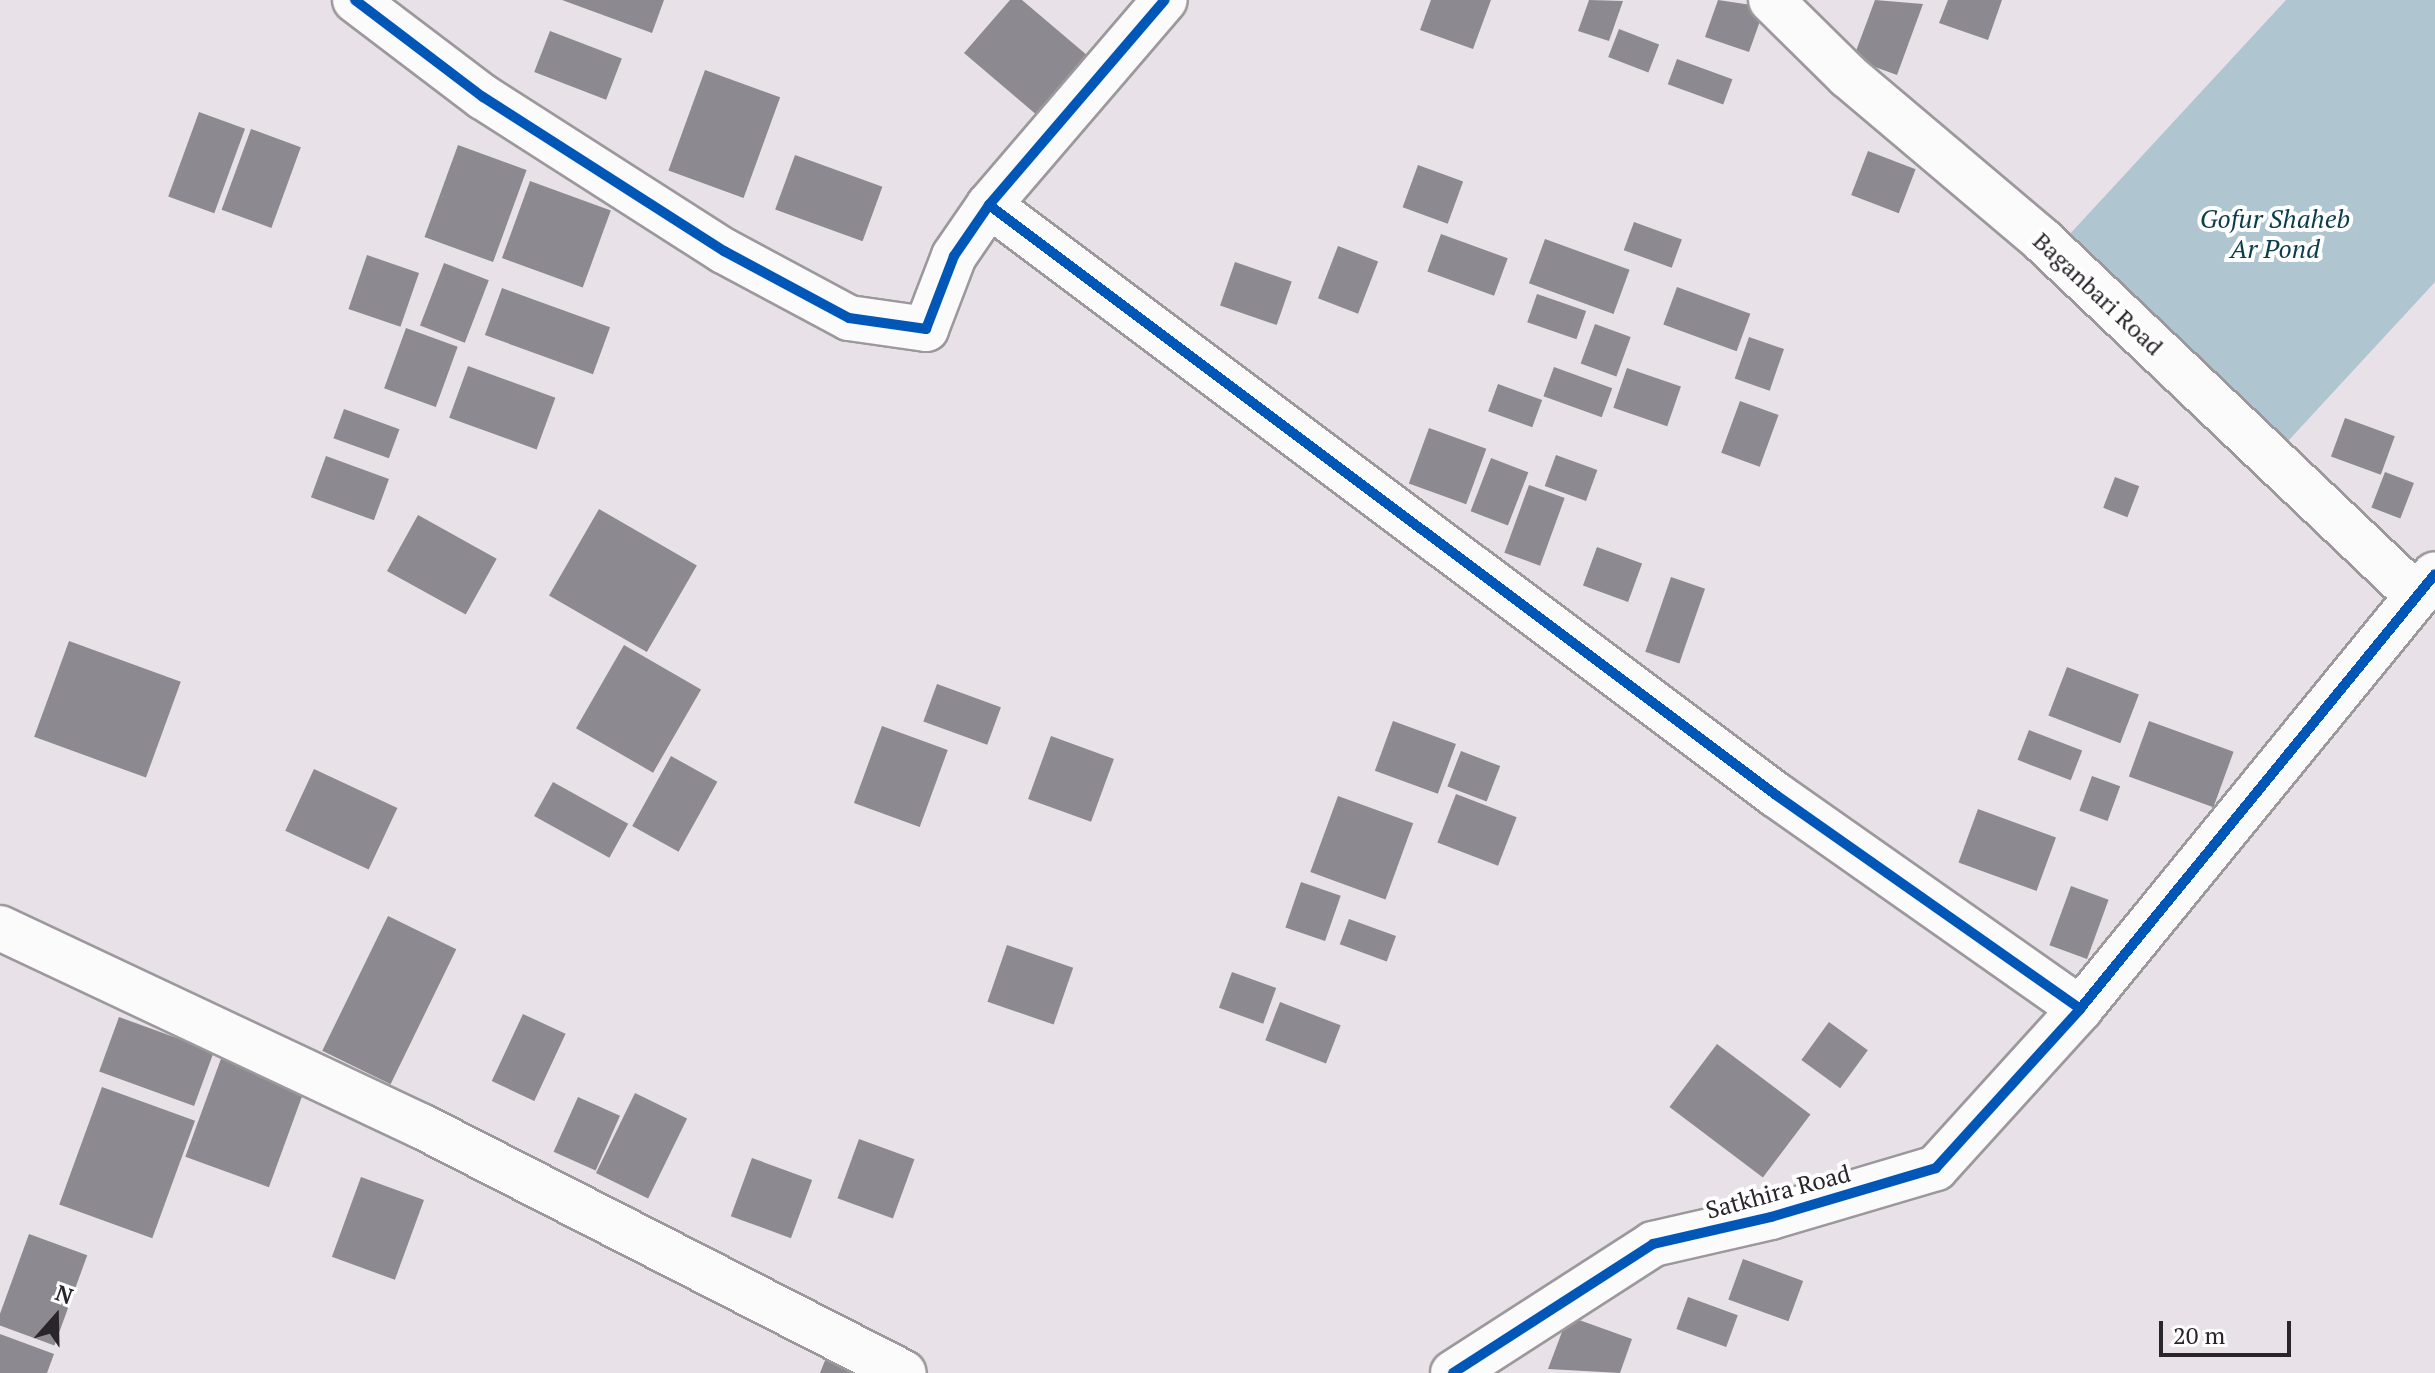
<!DOCTYPE html>
<style>
body{margin:0}
#map{position:relative;width:2435px;height:1373px;overflow:hidden;background:#e8e2e8;font-family:"PT Serif",serif}
div>[style]{position:absolute}
.water>*{inset:0;background:#afc5d0}
.building>*{inset:0;background:#8c8990;transform-origin:0 0}
.roads{filter:drop-shadow(2px 0 #9c989c) drop-shadow(-2px 0 #9c989c) drop-shadow(0 2px #9c989c) drop-shadow(0 -2px #9c989c)}
.minor>*{height:44px;margin:-22px;padding:0 22px;transform-origin:22px;border-radius:22px;background:#fcfbfc}
.cycleway>*{height:10px;margin:-5px;padding:0 5px;transform-origin:5px;border-radius:5px;background:#0057b8}
span{translate:-50% -50%;white-space:nowrap;text-align:center;line-height:1.15;-webkit-text-stroke:8px #fff;paint-order:stroke}
.street-label{font-size:24px;color:#29252a}
.water-label{font-size:26px;color:#0b3d4c;font-style:italic}
.north{position:absolute;left:16px;top:1277px;width:80px;height:80px;-webkit-text-stroke:6px #fff;paint-order:stroke;rotate:20deg;font-size:22px;font-weight:700;line-height:32px;text-align:center;color:#29252a}
.north::after{content:'';display:block;margin:auto;width:28px;height:36px;background:#29252a;clip-path:polygon(50% 0,100% 100%,50% 72%,0 100%)}
.scale{position:absolute;left:2159px;top:1321px;width:132px;height:36px;box-sizing:border-box;border:4px solid #29252a;border-top:0;padding-left:10px;font-size:24px;line-height:28px;white-space:nowrap;color:#29252a;-webkit-text-stroke:6px #fff;paint-order:stroke}
</style>
<div id="map">
<div class="water">
<div style="clip-path:polygon(2286px 0,2435px 0,2435px 282px,2278px 452px,2056px 249px)"></div>
</div>
<div class="building">
<div style="clip-path:polygon(562px 0,664px 0,652px 33px)"></div>
<div style="clip-path:polygon(1010px 0,1022px 0,1088px 56px,1038px 116px,964px 53px)"></div>
<div style="clip-path:polygon(1431px 0,1491px 0,1473px 49px,1420px 30px)"></div>
<div style="clip-path:polygon(1589px 0,1623px 1px,1609px 41px,1578px 31px)"></div>
<div style="clip-path:polygon(1718px 0,1765px 7px,1749px 52px,1705px 37px)"></div>
<div style="clip-path:polygon(1875px 0,1923px 4px,1897px 75px,1853px 59px)"></div>
<div style="clip-path:polygon(1948px 0,2002px 0,1988px 40px,1939px 23px)"></div>
<div style="left:1619px;top:29px;width:43px;height:30px;rotate:21deg"></div>
<div style="left:550px;top:31px;width:77px;height:44px;rotate:21deg"></div>
<div style="left:1677px;top:59px;width:59px;height:27px;rotate:20deg"></div>
<div style="left:705px;top:70px;width:80px;height:107px;rotate:20deg"></div>
<div style="left:199px;top:112px;width:49px;height:90px;rotate:20deg"></div>
<div style="left:251px;top:129px;width:53px;height:86px;rotate:20deg"></div>
<div style="left:458px;top:145px;width:73px;height:98px;rotate:20deg"></div>
<div style="left:1868px;top:151px;width:51px;height:47px;rotate:21deg"></div>
<div style="left:795px;top:155px;width:93px;height:58px;rotate:20deg"></div>
<div style="left:1418px;top:165px;width:48px;height:45px;rotate:20deg"></div>
<div style="left:530px;top:181px;width:86px;height:82px;rotate:20deg"></div>
<div style="left:1634px;top:222px;width:51px;height:30px;rotate:20deg"></div>
<div style="left:1441px;top:234px;width:71px;height:40px;rotate:20deg"></div>
<div style="left:1545px;top:239px;width:90px;height:47px;rotate:20deg"></div>
<div style="left:1338px;top:246px;width:43px;height:56px;rotate:21deg"></div>
<div style="left:367px;top:255px;width:55px;height:57px;rotate:19deg"></div>
<div style="left:1235px;top:262px;width:60px;height:46px;rotate:19deg"></div>
<div style="left:444px;top:263px;width:48px;height:67px;rotate:21deg"></div>
<div style="left:1677px;top:287px;width:78px;height:40px;rotate:20deg"></div>
<div style="left:502px;top:288px;width:115px;height:50px;rotate:20deg"></div>
<div style="left:1537px;top:294px;width:52px;height:30px;rotate:19deg"></div>
<div style="left:1595px;top:324px;width:38px;height:42px;rotate:20deg"></div>
<div style="left:406px;top:328px;width:55px;height:64px;rotate:20deg"></div>
<div style="left:1749px;top:337px;width:37px;height:44px;rotate:19deg"></div>
<div style="left:468px;top:366px;width:93px;height:55px;rotate:20deg"></div>
<div style="left:1554px;top:367px;width:62px;height:31px;rotate:20deg"></div>
<div style="left:1627px;top:368px;width:57px;height:42px;rotate:19deg"></div>
<div style="left:1498px;top:384px;width:47px;height:29px;rotate:20deg"></div>
<div style="left:1740px;top:401px;width:41px;height:55px;rotate:20deg"></div>
<div style="left:344px;top:409px;width:59px;height:31px;rotate:20deg"></div>
<div style="left:2345px;top:418px;width:53px;height:41px;rotate:20deg"></div>
<div style="left:1429px;top:428px;width:61px;height:59px;rotate:20deg"></div>
<div style="left:1556px;top:455px;width:44px;height:33px;rotate:20deg"></div>
<div style="left:326px;top:456px;width:67px;height:44px;rotate:20deg"></div>
<div style="left:1491px;top:458px;width:40px;height:57px;rotate:21deg"></div>
<div style="left:2385px;top:472px;width:31px;height:38px;rotate:21deg"></div>
<div style="left:2115px;top:477px;width:26px;height:33px;rotate:21deg"></div>
<div style="left:1529px;top:485px;width:38px;height:72px;rotate:20deg"></div>
<div style="left:599px;top:509px;width:113px;height:100px;rotate:30deg"></div>
<div style="left:418px;top:515px;width:90px;height:64px;rotate:29deg"></div>
<div style="left:1597px;top:547px;width:48px;height:41px;rotate:20deg"></div>
<div style="left:1671px;top:577px;width:36px;height:79px;rotate:19deg"></div>
<div style="left:69px;top:641px;width:119px;height:102px;rotate:20deg"></div>
<div style="left:624px;top:645px;width:89px;height:96px;rotate:30deg"></div>
<div style="left:2067px;top:667px;width:77px;height:52px;rotate:21deg"></div>
<div style="left:937px;top:684px;width:68px;height:40px;rotate:20deg"></div>
<div style="left:1393px;top:721px;width:67px;height:53px;rotate:20deg"></div>
<div style="left:2149px;top:721px;width:90px;height:59px;rotate:20deg"></div>
<div style="left:882px;top:726px;width:70px;height:82px;rotate:20deg"></div>
<div style="left:2029px;top:730px;width:57px;height:32px;rotate:21deg"></div>
<div style="left:1051px;top:736px;width:67px;height:67px;rotate:20deg"></div>
<div style="left:1461px;top:751px;width:42px;height:38px;rotate:21deg"></div>
<div style="left:671px;top:756px;width:53px;height:80px;rotate:29deg"></div>
<div style="left:314px;top:769px;width:92px;height:68px;rotate:25deg"></div>
<div style="left:2092px;top:776px;width:30px;height:37px;rotate:20deg"></div>
<div style="left:553px;top:782px;width:86px;height:39px;rotate:29deg"></div>
<div style="left:1456px;top:794px;width:65px;height:52px;rotate:21deg"></div>
<div style="left:1338px;top:796px;width:80px;height:81px;rotate:20deg"></div>
<div style="left:1978px;top:809px;width:83px;height:57px;rotate:20deg"></div>
<div style="left:1301px;top:882px;width:42px;height:48px;rotate:19deg"></div>
<div style="left:2071px;top:886px;width:40px;height:63px;rotate:20deg"></div>
<div style="left:388px;top:916px;width:76px;height:150px;rotate:26deg"></div>
<div style="left:1349px;top:919px;width:50px;height:27px;rotate:20deg"></div>
<div style="left:1007px;top:945px;width:70px;height:60px;rotate:19deg"></div>
<div style="left:1232px;top:972px;width:47px;height:38px;rotate:20deg"></div>
<div style="left:1280px;top:1002px;width:65px;height:41px;rotate:21deg"></div>
<div style="left:523px;top:1014px;width:47px;height:74px;rotate:25deg"></div>
<div style="left:119px;top:1017px;width:101px;height:58px;rotate:20deg"></div>
<div style="left:1829px;top:1022px;width:48px;height:47px;rotate:36deg"></div>
<div style="left:1717px;top:1044px;width:117px;height:79px;rotate:37deg"></div>
<div style="left:226px;top:1045px;width:89px;height:119px;rotate:20deg"></div>
<div style="left:102px;top:1087px;width:99px;height:125px;rotate:20deg"></div>
<div style="left:635px;top:1093px;width:58px;height:89px;rotate:26deg"></div>
<div style="left:578px;top:1097px;width:46px;height:60px;rotate:24deg"></div>
<div style="left:859px;top:1139px;width:59px;height:63px;rotate:20deg"></div>
<div style="left:752px;top:1158px;width:64px;height:62px;rotate:20deg"></div>
<div style="left:361px;top:1177px;width:67px;height:85px;rotate:20deg"></div>
<div style="left:29px;top:1234px;width:62px;height:96px;rotate:20deg"></div>
<div style="left:1743px;top:1259px;width:64px;height:43px;rotate:20deg"></div>
<div style="left:1688px;top:1297px;width:53px;height:34px;rotate:20deg"></div>
<div style="clip-path:polygon(1568px 1316px,1632px 1339px,1620px 1373px,1548px 1369px)"></div>
<div style="clip-path:polygon(0 1334px,54px 1354px,47px 1373px,0 1373px)"></div>
<div style="clip-path:polygon(826px 1358px,867px 1373px,820px 1373px)"></div>
</div>
<div class="roads">
<div class="minor">
<div style="left:355px;top:0;width:161px;rotate:37.2deg"></div>
<div style="left:483px;top:97px;width:286px;rotate:32.6deg"></div>
<div style="left:724px;top:251px;width:142px;rotate:28.2deg"></div>
<div style="left:849px;top:318px;width:78px;rotate:8.1deg"></div>
<div style="left:926px;top:329px;width:78px;rotate:-69deg"></div>
<div style="left:954px;top:256px;width:62px;rotate:-55.5deg"></div>
<div style="left:989px;top:205px;width:270px;rotate:-49.4deg"></div>
<div style="left:1771px;top:0;width:108px;rotate:44.6deg"></div>
<div style="left:1848px;top:76px;width:255px;rotate:40.2deg"></div>
<div style="left:2043px;top:241px;width:516px;rotate:43.51deg"></div>
<div style="left:989px;top:205px;width:984px;rotate:36.86deg"></div>
<div style="left:1776px;top:795px;width:372px;rotate:35.1deg"></div>
<div style="left:0;top:928px;width:465px;rotate:25.2deg"></div>
<div style="left:421px;top:1126px;width:542px;rotate:27.08deg"></div>
<div style="left:1453px;top:1373px;width:238px;rotate:-32.8deg"></div>
<div style="left:1653px;top:1244px;width:121px;rotate:-12.9deg"></div>
<div style="left:1771px;top:1217px;width:172px;rotate:-16.5deg"></div>
<div style="left:1936px;top:1168px;width:215px;rotate:-47.8deg"></div>
<div style="left:2080px;top:1009px;width:561px;rotate:-50.78deg"></div>
</div>
</div>
<div class="cycleway">
<div style="left:355px;top:0;width:161px;rotate:37.2deg"></div>
<div style="left:483px;top:97px;width:286px;rotate:32.6deg"></div>
<div style="left:724px;top:251px;width:142px;rotate:28.2deg"></div>
<div style="left:849px;top:318px;width:78px;rotate:8.1deg"></div>
<div style="left:926px;top:329px;width:78px;rotate:-69deg"></div>
<div style="left:954px;top:256px;width:62px;rotate:-55.5deg"></div>
<div style="left:989px;top:205px;width:270px;rotate:-49.4deg"></div>
<div style="left:989px;top:205px;width:984px;rotate:36.86deg"></div>
<div style="left:1776px;top:795px;width:372px;rotate:35.1deg"></div>
<div style="left:1453px;top:1373px;width:238px;rotate:-32.8deg"></div>
<div style="left:1653px;top:1244px;width:121px;rotate:-12.9deg"></div>
<div style="left:1771px;top:1217px;width:172px;rotate:-16.5deg"></div>
<div style="left:1936px;top:1168px;width:215px;rotate:-47.8deg"></div>
<div style="left:2080px;top:1009px;width:561px;rotate:-50.78deg"></div>
</div>
<div class="street-label">
<span style="left:2098px;top:294px;rotate:43deg">Baganbari Road</span>
<span style="left:1778px;top:1192px;rotate:-15deg">Satkhira Road</span>
</div>
<div class="water-label">
<span style="left:2275px;top:234px">Gofur Shaheb<br>Ar Pond</span>
</div>
<div class="north">N</div>
<div class="scale">20 m</div>
</div>
